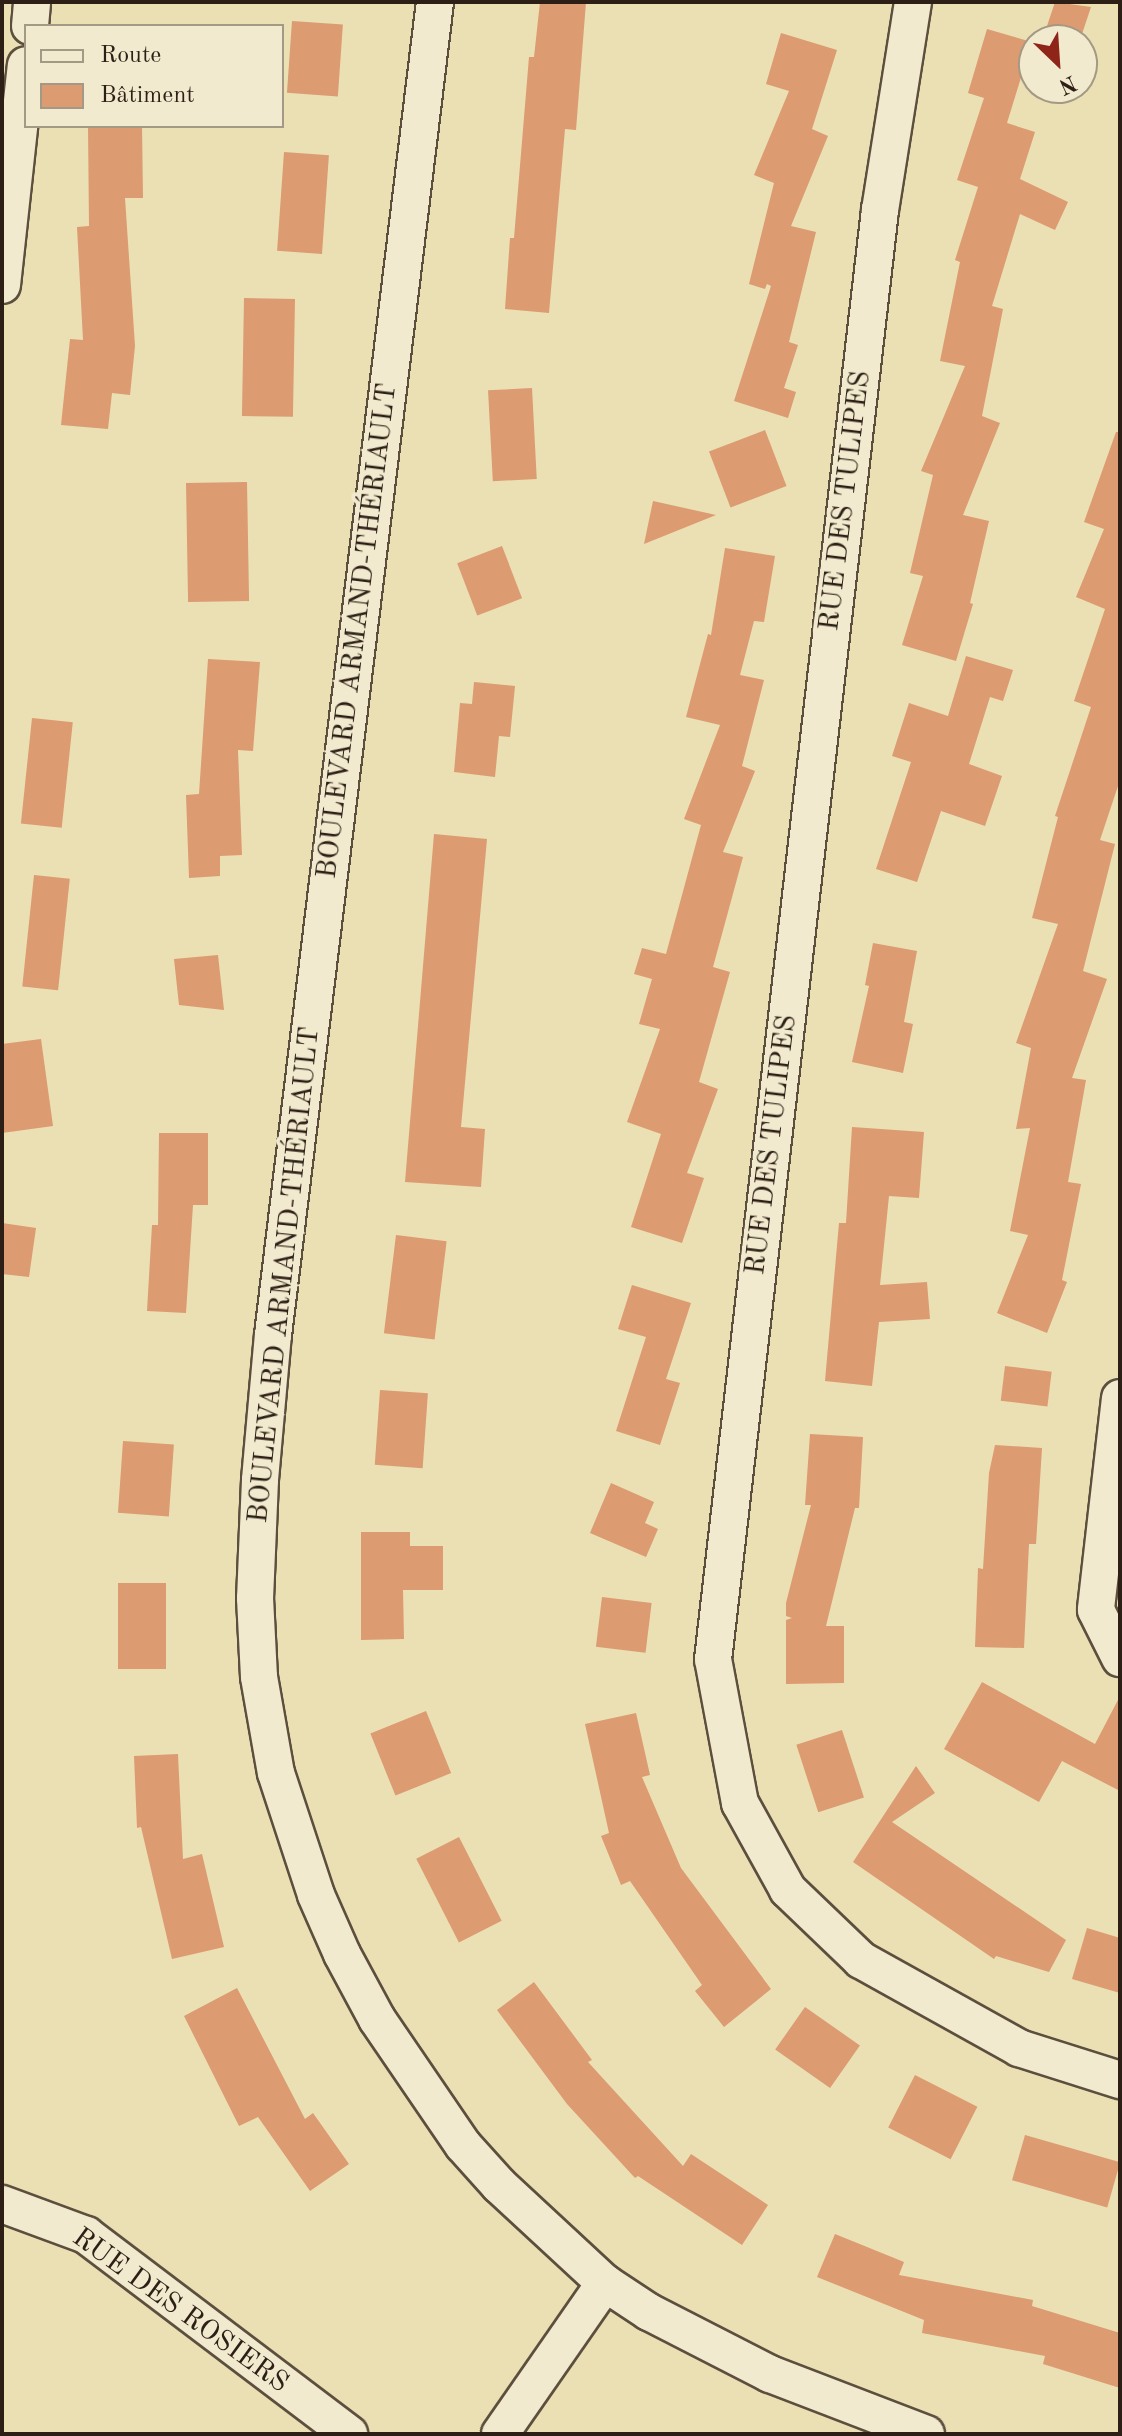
<!DOCTYPE html>
<meta charset="utf-8">
<style>
body{margin:0}
#map{position:relative;width:1122px;height:2436px;overflow:hidden;background:#ebdfb4;font-family:"Old Standard TT",serif}
div>[style]{position:absolute}
.building>*{inset:0;background:#dc9b70;transform-origin:0 0}
.roads{filter:drop-shadow(2px 0 #5c4f3e) drop-shadow(-2px 0 #5c4f3e) drop-shadow(0 2px #5c4f3e) drop-shadow(0 -2px #5c4f3e)}
.minor>*{height:36px;margin:-18px;padding:0 18px;transform-origin:18px;border-radius:18px;background:#f2eace}
span{translate:-50% -50%;white-space:nowrap;text-align:center;line-height:1.15;-webkit-text-stroke:8px #f2eace;paint-order:stroke}
.street-label{font-size:28px;color:#2d1f16}
.frame{position:absolute;inset:0;border:4px solid #2d1f16;pointer-events:none}
.legend{position:absolute;left:24px;top:24px;width:260px;height:104px;box-sizing:border-box;background:#f2eace;border:2px solid #a39984;margin:0;padding:10px 14px;list-style:none;font-size:24px;color:#2d1f16}
.legend li{display:flex;align-items:center;gap:16px;height:40px}
.legend b{width:40px;border:2px solid #a39984}
.north{position:absolute;left:1018px;top:24px;width:80px;height:80px;box-sizing:border-box;background:#f2eace;border:2px solid #a39984;border-radius:50%;rotate:155deg;font-size:22px;font-weight:700;line-height:32px;text-align:center;color:#2d1f16}
.north::after{content:'';display:block;margin:auto;width:28px;height:36px;background:#8f2418;clip-path:polygon(50% 0,100% 100%,50% 72%,0 100%)}
</style>
<div id="map">
<div class="building">
<div style="clip-path:polygon(540px 2px,586px 2px,576px 130px,565px 129px,549px 313px,505px 309px,510px 238px,514px 238px,529px 57px,534px 57px)"></div>
<div style="clip-path:polygon(1055px 2px,1091px 7px,1080px 40px,1046px 29px)"></div>
<div style="left:292px;top:21px;width:51px;height:72px;rotate:4deg"></div>
<div style="clip-path:polygon(987px 29px,1032px 42px,1007px 123px,1035px 132px,1020px 179px,1068px 202px,1055px 230px,1020px 214px,992px 306px,1003px 309px,982px 416px,1000px 423px,963px 515px,989px 521px,970px 603px,973px 604px,956px 661px,902px 645px,923px 576px,910px 573px,933px 475px,921px 471px,965px 366px,940px 361px,960px 262px,955px 260px,978px 187px,957px 180px,984px 98px,968px 93px)"></div>
<div style="clip-path:polygon(781px 33px,837px 50px,812px 129px,828px 136px,791px 226px,816px 232px,789px 342px,798px 345px,784px 388px,796px 392px,788px 418px,734px 401px,771px 286px,767px 284px,765px 289px,749px 284px,774px 183px,754px 175px,789px 91px,766px 84px)"></div>
<div style="clip-path:polygon(88px 126px,142px 126px,143px 198px,125px 198px,135px 346px,130px 395px,112px 393px,108px 429px,61px 425px,70px 339px,83px 340px,77px 227px,89px 226px)"></div>
<div style="left:284px;top:152px;width:45px;height:99px;rotate:4deg"></div>
<div style="left:244px;top:298px;width:51px;height:118px;rotate:1deg"></div>
<div style="left:532px;top:388px;width:91px;height:44px;rotate:87deg"></div>
<div style="left:765px;top:430px;width:60px;height:60px;rotate:69deg"></div>
<div style="clip-path:polygon(1116px 432px,1120px 432px,1120px 780px,1100px 840px,1115px 844px,1083px 971px,1107px 979px,1072px 1078px,1086px 1080px,1068px 1182px,1081px 1184px,1062px 1280px,1067px 1282px,1047px 1333px,997px 1313px,1028px 1235px,1010px 1231px,1030px 1128px,1016px 1129px,1031px 1048px,1016px 1043px,1058px 924px,1032px 918px,1058px 817px,1055px 816px,1091px 707px,1074px 701px,1105px 609px,1076px 597px,1104px 529px,1084px 522px)"></div>
<div style="left:247px;top:482px;width:119px;height:61px;rotate:89deg"></div>
<div style="clip-path:polygon(653px 501px,716px 515px,644px 544px)"></div>
<div style="left:502px;top:546px;width:56px;height:48px;rotate:69deg"></div>
<div style="clip-path:polygon(725px 548px,775px 556px,764px 622px,754px 621px,740px 675px,764px 680px,742px 766px,755px 771px,723px 852px,743px 857px,713px 967px,730px 972px,699px 1082px,718px 1089px,687px 1173px,704px 1178px,682px 1243px,631px 1227px,661px 1134px,627px 1122px,660px 1029px,639px 1024px,652px 979px,634px 974px,642px 948px,666px 954px,701px 825px,684px 819px,720px 725px,686px 717px,708px 634px,711px 635px)"></div>
<div style="clip-path:polygon(966px 656px,1013px 670px,1003px 701px,990px 697px,969px 764px,1002px 776px,985px 826px,941px 811px,917px 882px,876px 869px,911px 762px,892px 756px,909px 703px,948px 716px)"></div>
<div style="clip-path:polygon(208px 659px,260px 662px,253px 751px,238px 750px,242px 855px,220px 856px,220px 876px,189px 878px,186px 795px,199px 794px)"></div>
<div style="clip-path:polygon(474px 682px,515px 686px,510px 737px,499px 736px,495px 777px,454px 772px,460px 703px,472px 704px)"></div>
<div style="left:32px;top:718px;width:41px;height:106px;rotate:6deg"></div>
<div style="clip-path:polygon(434px 834px,487px 839px,461px 1127px,485px 1129px,481px 1187px,405px 1182px)"></div>
<div style="left:34px;top:875px;width:36px;height:112px;rotate:6deg"></div>
<div style="clip-path:polygon(873px 943px,917px 951px,904px 1022px,913px 1024px,903px 1073px,852px 1062px,869px 986px,865px 985px)"></div>
<div style="clip-path:polygon(218px 955px,224px 1010px,179px 1005px,174px 959px)"></div>
<div style="clip-path:polygon(41px 1039px,53px 1126px,2px 1133px,2px 1044px)"></div>
<div style="clip-path:polygon(852px 1127px,924px 1132px,919px 1198px,889px 1196px,880px 1285px,927px 1282px,930px 1319px,879px 1322px,872px 1386px,825px 1381px,839px 1223px,846px 1223px)"></div>
<div style="clip-path:polygon(159px 1133px,208px 1133px,208px 1205px,193px 1205px,186px 1313px,147px 1311px,152px 1225px,158px 1225px)"></div>
<div style="clip-path:polygon(2px 1223px,36px 1228px,29px 1277px,2px 1274px)"></div>
<div style="left:396px;top:1235px;width:51px;height:99px;rotate:7deg"></div>
<div style="clip-path:polygon(632px 1285px,691px 1303px,666px 1379px,680px 1383px,660px 1445px,616px 1431px,646px 1337px,618px 1329px)"></div>
<div style="left:1005px;top:1366px;width:47px;height:35px;rotate:7deg"></div>
<div style="left:380px;top:1390px;width:48px;height:75px;rotate:4deg"></div>
<div style="clip-path:polygon(810px 1434px,863px 1437px,859px 1508px,855px 1508px,826px 1626px,844px 1626px,844px 1683px,786px 1684px,786px 1620px,792px 1618px,786px 1616px,786px 1603px,811px 1505px,805px 1505px)"></div>
<div style="left:123px;top:1441px;width:51px;height:72px;rotate:4deg"></div>
<div style="clip-path:polygon(995px 1445px,1042px 1448px,1036px 1544px,1029px 1544px,1024px 1648px,975px 1647px,978px 1568px,983px 1569px,989px 1473px)"></div>
<div style="clip-path:polygon(611px 1483px,654px 1502px,645px 1523px,658px 1529px,646px 1557px,590px 1533px)"></div>
<div style="clip-path:polygon(361px 1532px,410px 1532px,410px 1546px,443px 1546px,443px 1590px,403px 1590px,404px 1639px,361px 1640px)"></div>
<div style="left:118px;top:1583px;width:48px;height:86px"></div>
<div style="left:602px;top:1597px;width:50px;height:50px;rotate:7deg"></div>
<div style="clip-path:polygon(982px 1682px,1095px 1744px,1120px 1696px,1120px 1791px,1062px 1761px,1039px 1802px,944px 1749px)"></div>
<div style="left:426px;top:1711px;width:67px;height:60px;rotate:68deg"></div>
<div style="clip-path:polygon(636px 1713px,650px 1775px,642px 1777px,681px 1868px,771px 1989px,724px 2027px,695px 1991px,702px 1985px,630px 1881px,621px 1885px,601px 1836px,609px 1833px,585px 1724px)"></div>
<div style="left:842px;top:1730px;width:71px;height:48px;rotate:72deg"></div>
<div style="clip-path:polygon(178px 1754px,183px 1859px,202px 1854px,224px 1947px,172px 1959px,141px 1827px,137px 1828px,134px 1756px)"></div>
<div style="clip-path:polygon(916px 1766px,935px 1793px,892px 1822px,1066px 1940px,1049px 1972px,996px 1956px,994px 1959px,853px 1862px)"></div>
<div style="left:459px;top:1837px;width:94px;height:48px;rotate:63deg"></div>
<div style="clip-path:polygon(1087px 1928px,1120px 1938px,1120px 1993px,1072px 1979px)"></div>
<div style="clip-path:polygon(534px 1982px,592px 2060px,588px 2062px,683px 2166px,691px 2154px,768px 2205px,742px 2245px,638px 2176px,635px 2178px,567px 2104px,497px 2010px)"></div>
<div style="clip-path:polygon(237px 1988px,305px 2119px,313px 2113px,349px 2164px,310px 2191px,258px 2117px,239px 2126px,184px 2016px)"></div>
<div style="left:805px;top:2007px;width:67px;height:52px;rotate:35deg"></div>
<div style="left:915px;top:2075px;width:70px;height:59px;rotate:27deg"></div>
<div style="left:1025px;top:2135px;width:99px;height:47px;rotate:16deg"></div>
<div style="clip-path:polygon(835px 2234px,904px 2262px,899px 2275px,1033px 2300px,1032px 2306px,1120px 2333px,1120px 2388px,1043px 2364px,1045px 2356px,922px 2333px,924px 2320px,817px 2277px)"></div>
</div>
<div class="roads">
<div class="minor">
<div style="left:435px;top:2px;width:1342px;rotate:96.93deg"></div>
<div style="left:273px;top:1334px;width:147px;rotate:95.1deg"></div>
<div style="left:260px;top:1480px;width:118px;rotate:92.4deg"></div>
<div style="left:255px;top:1598px;width:79px;rotate:87.1deg"></div>
<div style="left:259px;top:1677px;width:97px;rotate:80deg"></div>
<div style="left:276px;top:1773px;width:128px;rotate:71.8deg"></div>
<div style="left:316px;top:1895px;width:64px;rotate:66.2deg"></div>
<div style="left:342px;top:1954px;width:74px;rotate:61.7deg"></div>
<div style="left:377px;top:2019px;width:153px;rotate:55.7deg"></div>
<div style="left:463px;top:2145px;width:54px;rotate:48deg"></div>
<div style="left:499px;top:2185px;width:144px;rotate:42.8deg"></div>
<div style="left:605px;top:2283px;width:53px;rotate:33.4deg"></div>
<div style="left:649px;top:2312px;width:136px;rotate:27.1deg"></div>
<div style="left:770px;top:2374px;width:167px;rotate:21deg"></div>
<div style="left:913px;top:2px;width:211px;rotate:99deg"></div>
<div style="left:880px;top:210px;width:1459px;rotate:96.57deg"></div>
<div style="left:713px;top:1659px;width:147px;rotate:79.4deg"></div>
<div style="left:740px;top:1803px;width:99px;rotate:61.1deg"></div>
<div style="left:788px;top:1890px;width:101px;rotate:43.8deg"></div>
<div style="left:861px;top:1960px;width:181px;rotate:29.1deg"></div>
<div style="left:1019px;top:2048px;width:106px;rotate:17.6deg"></div>
<div style="left:30px;top:26px;width:24px;rotate:-85deg"></div>
<div style="left:2px;top:285px;width:221px;rotate:-83.8deg"></div>
<div style="left:1120px;top:1398px;width:213px;rotate:96.5deg"></div>
<div style="left:1096px;top:1610px;width:54px;rotate:63.4deg"></div>
<div style="left:2px;top:2204px;width:90px;rotate:20.3deg"></div>
<div style="left:86px;top:2235px;width:330px;rotate:37.1deg"></div>
<div style="left:500px;top:2434px;width:184px;rotate:-55.2deg"></div>
</div>
</div>
<div class="street-label">
<span style="left:846px;top:501px;rotate:-83deg">RUE DES TULIPES</span>
<span style="left:358px;top:631px;rotate:-83deg">BOULEVARD ARMAND-THÉRIAULT</span>
<span style="left:772px;top:1145px;rotate:-83deg">RUE DES TULIPES</span>
<span style="left:285px;top:1275px;rotate:-84deg">BOULEVARD ARMAND-THÉRIAULT</span>
<span style="left:180px;top:2311px;rotate:36deg">RUE DES ROSIERS</span>
</div>
<div class="frame"></div>
<ul class="legend">
<li><b style="height:10px;background:#f2eace"></b>Route</li>
<li><b style="height:22px;background:#dc9b70"></b>Bâtiment</li>
</ul>
<div class="north">N</div>
</div>
